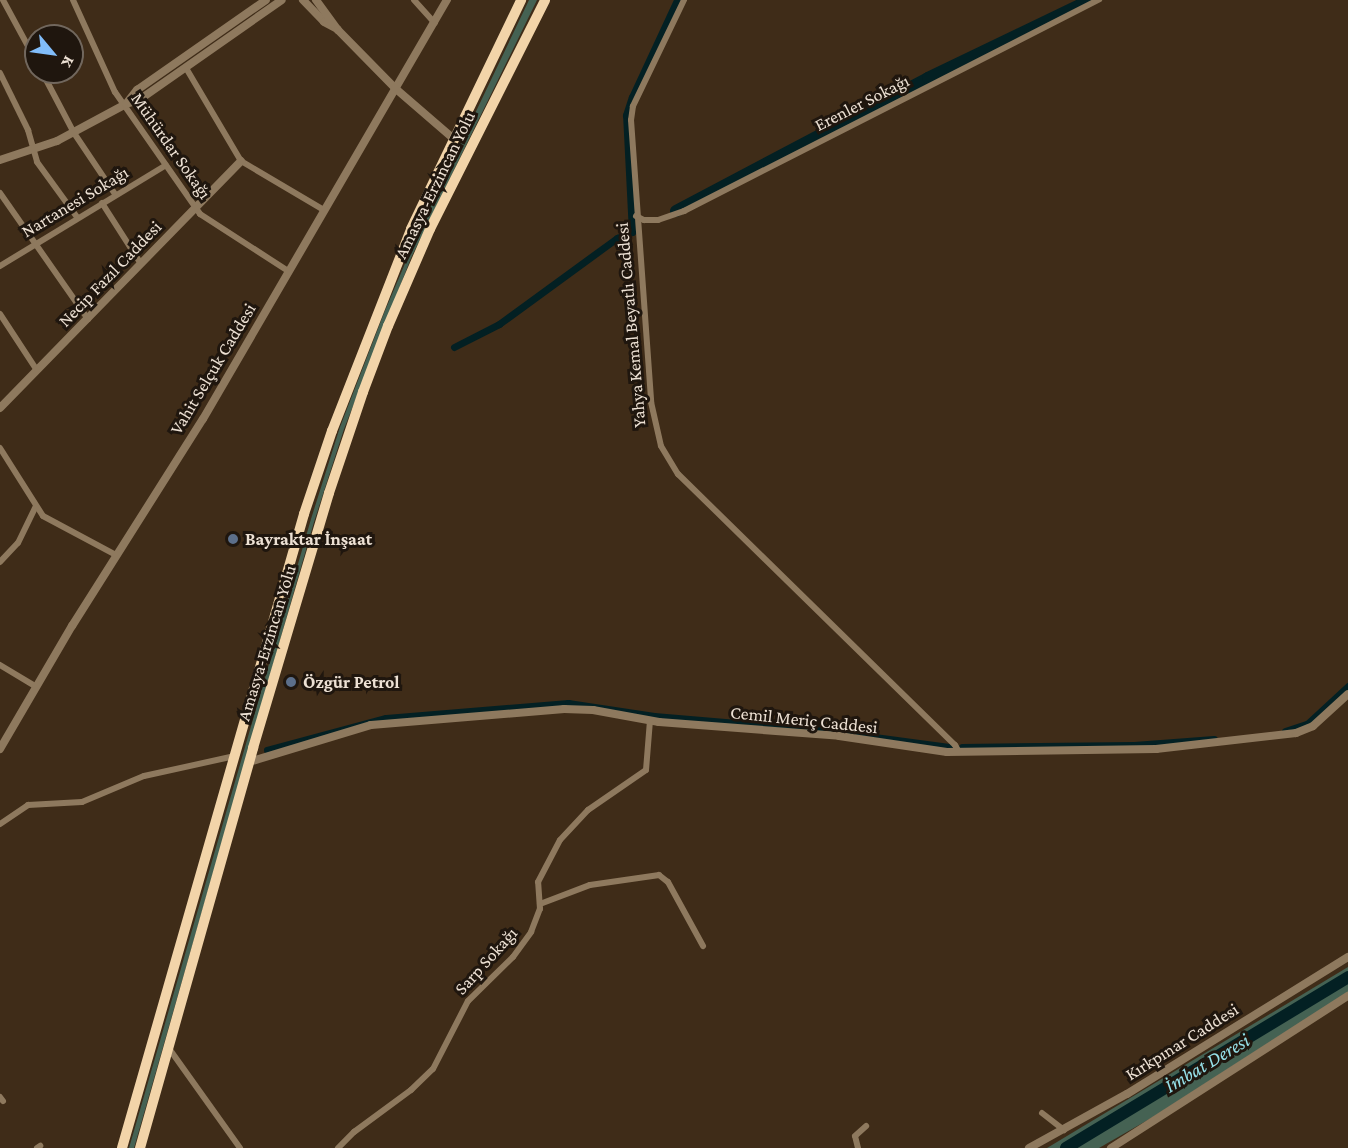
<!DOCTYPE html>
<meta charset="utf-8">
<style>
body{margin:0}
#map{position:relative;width:1348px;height:1148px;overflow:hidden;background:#3f2c18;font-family:"Crimson Pro",serif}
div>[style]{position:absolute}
.green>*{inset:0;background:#456253}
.canal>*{height:7px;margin:-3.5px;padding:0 3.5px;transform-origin:3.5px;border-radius:3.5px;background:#032023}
.river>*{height:12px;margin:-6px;padding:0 6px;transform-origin:6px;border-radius:6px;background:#032023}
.minor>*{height:6px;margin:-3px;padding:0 3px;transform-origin:3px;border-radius:3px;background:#8e795e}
.tertiary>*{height:8px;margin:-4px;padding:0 4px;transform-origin:4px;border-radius:4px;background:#8e795e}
.trunk>*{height:10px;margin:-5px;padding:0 5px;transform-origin:5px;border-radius:5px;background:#f2d4a9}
.dots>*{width:16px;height:16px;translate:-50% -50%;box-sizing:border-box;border:3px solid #1f160e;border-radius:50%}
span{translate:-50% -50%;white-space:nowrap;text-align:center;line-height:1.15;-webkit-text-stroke:6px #1f160e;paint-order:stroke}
.street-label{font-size:18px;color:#ede1d4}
.poi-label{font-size:18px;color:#ede1d4;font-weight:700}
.left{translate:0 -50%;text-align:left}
.water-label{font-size:20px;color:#96e0e8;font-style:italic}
.north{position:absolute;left:24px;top:24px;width:60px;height:60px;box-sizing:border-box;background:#1f160e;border:2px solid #71675d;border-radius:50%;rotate:119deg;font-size:16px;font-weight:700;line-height:24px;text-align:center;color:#ede1d4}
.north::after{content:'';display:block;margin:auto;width:21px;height:27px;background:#81bdfa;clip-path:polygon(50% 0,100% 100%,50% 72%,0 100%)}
</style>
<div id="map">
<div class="green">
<div style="clip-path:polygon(529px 0,537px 0,411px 258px,344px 429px,314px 522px,134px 1148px,129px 1148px,311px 519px,340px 427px,384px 313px,418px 233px)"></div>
<div style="clip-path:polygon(1348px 967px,1348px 992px,1153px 1117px,1099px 1148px,1047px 1148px)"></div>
</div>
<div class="canal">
<div style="left:454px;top:347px;width:51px;rotate:-27.1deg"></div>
<div style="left:499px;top:324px;width:146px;rotate:-36.1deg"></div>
<div style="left:617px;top:238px;width:16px;rotate:-22deg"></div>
<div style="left:632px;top:232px;width:117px;rotate:-92.9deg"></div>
<div style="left:626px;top:115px;width:19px;rotate:-72deg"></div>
<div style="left:632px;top:97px;width:107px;rotate:-65.1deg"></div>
<div style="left:1285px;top:731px;width:23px;rotate:-18deg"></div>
<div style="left:1307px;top:724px;width:56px;rotate:-42.8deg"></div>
<div style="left:962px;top:747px;width:172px;rotate:-0.7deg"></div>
<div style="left:1134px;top:745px;width:80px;rotate:-4.3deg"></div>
<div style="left:267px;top:750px;width:123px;rotate:-15.1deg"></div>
<div style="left:386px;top:718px;width:183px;rotate:-4.7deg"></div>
<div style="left:568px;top:703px;width:87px;rotate:8.6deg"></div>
<div style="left:654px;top:716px;width:169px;rotate:4.8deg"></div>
<div style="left:822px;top:730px;width:128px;rotate:7.6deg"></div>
</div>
<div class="river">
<div style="left:676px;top:211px;width:285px;rotate:-27.8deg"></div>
<div style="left:928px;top:78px;width:180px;rotate:-25.7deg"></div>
<div style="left:1066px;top:1148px;width:330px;rotate:-31.2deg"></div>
</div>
<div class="minor">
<div style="left:3px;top:0;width:69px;rotate:61.6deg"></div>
<div style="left:73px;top:0;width:101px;rotate:65.5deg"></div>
<div style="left:115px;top:92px;width:149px;rotate:55.1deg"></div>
<div style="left:200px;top:214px;width:105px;rotate:32.9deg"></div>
<div style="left:414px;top:0;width:31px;rotate:48deg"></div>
<div style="left:684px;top:0;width:118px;rotate:115.7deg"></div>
<div style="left:633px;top:106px;width:14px;rotate:98deg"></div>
<div style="left:631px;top:120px;width:283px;rotate:85.9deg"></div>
<div style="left:651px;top:402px;width:45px;rotate:77.2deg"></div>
<div style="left:661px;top:446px;width:33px;rotate:59deg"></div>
<div style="left:678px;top:474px;width:388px;rotate:44.4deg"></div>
<div style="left:955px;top:745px;width:8px;rotate:60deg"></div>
<div style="left:186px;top:68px;width:108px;rotate:59.4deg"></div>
<div style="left:241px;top:161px;width:96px;rotate:30.6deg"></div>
<div style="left:42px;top:72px;width:69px;rotate:62.3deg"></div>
<div style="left:74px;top:133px;width:73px;rotate:56.1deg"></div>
<div style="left:0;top:73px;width:64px;rotate:63.8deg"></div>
<div style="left:28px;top:130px;width:33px;rotate:74deg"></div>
<div style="left:37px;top:162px;width:68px;rotate:54deg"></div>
<div style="left:0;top:193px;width:154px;rotate:55.1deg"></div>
<div style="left:102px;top:203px;width:72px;rotate:57.4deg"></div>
<div style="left:636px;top:216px;width:9px;rotate:27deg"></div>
<div style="left:644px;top:220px;width:14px"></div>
<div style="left:658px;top:220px;width:28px;rotate:-19deg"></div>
<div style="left:684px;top:211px;width:466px;rotate:-27deg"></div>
<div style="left:0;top:266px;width:194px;rotate:-31.3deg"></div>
<div style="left:0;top:314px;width:66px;rotate:56.8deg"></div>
<div style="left:0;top:448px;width:80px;rotate:57.7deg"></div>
<div style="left:43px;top:516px;width:83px;rotate:28.1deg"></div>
<div style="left:0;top:562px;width:26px;rotate:-47deg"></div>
<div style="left:18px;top:543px;width:41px;rotate:-64.1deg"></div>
<div style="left:0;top:665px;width:41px;rotate:31deg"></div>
<div style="left:0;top:824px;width:34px;rotate:-34deg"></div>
<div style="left:28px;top:805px;width:54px;rotate:-3.2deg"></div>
<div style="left:82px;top:802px;width:67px;rotate:-22.8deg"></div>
<div style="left:144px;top:776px;width:93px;rotate:-12.4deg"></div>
<div style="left:540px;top:904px;width:53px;rotate:-20.8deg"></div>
<div style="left:590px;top:885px;width:70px;rotate:-8.2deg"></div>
<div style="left:659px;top:875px;width:11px;rotate:38deg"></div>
<div style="left:668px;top:882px;width:73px;rotate:61.3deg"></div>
<div style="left:168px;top:1047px;width:124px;rotate:54.5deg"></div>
<div style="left:0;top:1097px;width:5px;rotate:53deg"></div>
<div style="left:1042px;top:1113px;width:28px;rotate:38deg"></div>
<div style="left:37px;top:1148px;width:4px;rotate:-34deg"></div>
<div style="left:338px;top:1148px;width:23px;rotate:-45deg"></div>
<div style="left:354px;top:1132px;width:71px;rotate:-36.4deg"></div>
<div style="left:411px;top:1090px;width:30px;rotate:-44deg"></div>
<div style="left:433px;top:1069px;width:76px;rotate:-62.8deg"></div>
<div style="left:468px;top:1001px;width:63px;rotate:-44.4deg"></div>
<div style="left:513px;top:957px;width:31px;rotate:-54deg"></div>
<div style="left:531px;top:932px;width:25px;rotate:-69deg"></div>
<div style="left:540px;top:909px;width:27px;rotate:-94deg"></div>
<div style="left:538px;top:882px;width:47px;rotate:-62.4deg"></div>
<div style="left:560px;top:840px;width:41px;rotate:-47deg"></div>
<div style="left:588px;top:810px;width:70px;rotate:-34.6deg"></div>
<div style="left:646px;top:770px;width:50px;rotate:-85.4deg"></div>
<div style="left:858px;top:1148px;width:12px;rotate:-104deg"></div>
<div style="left:855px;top:1136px;width:15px;rotate:-42deg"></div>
</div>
<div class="tertiary">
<div style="left:303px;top:0;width:30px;rotate:46deg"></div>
<div style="left:324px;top:22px;width:15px;rotate:28deg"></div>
<div style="left:316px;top:0;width:37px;rotate:54deg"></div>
<div style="left:338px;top:30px;width:83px;rotate:45.5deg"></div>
<div style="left:396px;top:89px;width:78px;rotate:40.8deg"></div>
<div style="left:126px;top:104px;width:18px;rotate:-52deg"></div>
<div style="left:137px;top:90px;width:157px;rotate:-34.9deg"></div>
<div style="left:0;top:160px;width:60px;rotate:-18.4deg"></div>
<div style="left:57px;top:141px;width:78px;rotate:-28.2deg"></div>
<div style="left:126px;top:104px;width:14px;rotate:-17deg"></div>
<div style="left:139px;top:100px;width:174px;rotate:-35deg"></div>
<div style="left:0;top:408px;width:345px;rotate:-45.7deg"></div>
<div style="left:0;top:749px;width:143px;rotate:-59.7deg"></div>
<div style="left:72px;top:626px;width:245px;rotate:-57.7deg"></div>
<div style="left:203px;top:419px;width:485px;rotate:-59.8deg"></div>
<div style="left:249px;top:762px;width:127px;rotate:-16.9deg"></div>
<div style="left:371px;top:725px;width:194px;rotate:-4.7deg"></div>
<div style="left:564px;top:709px;width:29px;rotate:2deg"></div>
<div style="left:593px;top:710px;width:67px;rotate:10.3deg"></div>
<div style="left:659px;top:722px;width:181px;rotate:4.4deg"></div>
<div style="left:839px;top:736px;width:109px;rotate:8.4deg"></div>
<div style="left:947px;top:752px;width:209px;rotate:-0.8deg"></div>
<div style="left:1156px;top:749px;width:141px;rotate:-6.5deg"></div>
<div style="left:1296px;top:733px;width:18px;rotate:-22deg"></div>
<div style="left:1313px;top:726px;width:47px;rotate:-42.4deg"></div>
<div style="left:1029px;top:1148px;width:112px;rotate:-28.9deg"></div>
<div style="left:1127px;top:1094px;width:260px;rotate:-31.8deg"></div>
<div style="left:1111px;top:1148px;width:282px;rotate:-32.7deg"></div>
</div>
<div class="trunk">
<div style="left:122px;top:1148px;width:660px;rotate:-73.98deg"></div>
<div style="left:304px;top:514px;width:88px;rotate:-71.4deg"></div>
<div style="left:332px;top:431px;width:217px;rotate:-68.6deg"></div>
<div style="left:411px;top:229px;width:254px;rotate:-64.3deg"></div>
<div style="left:140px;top:1148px;width:416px;rotate:-74.2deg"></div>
<div style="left:253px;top:748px;width:266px;rotate:-73.4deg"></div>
<div style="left:329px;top:493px;width:107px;rotate:-71.4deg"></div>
<div style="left:363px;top:392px;width:71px;rotate:-69.3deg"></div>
<div style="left:388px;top:326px;width:106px;rotate:-66.6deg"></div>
<div style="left:430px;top:229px;width:256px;rotate:-63.3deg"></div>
</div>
<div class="dots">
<div style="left:233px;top:539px;background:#5c6f8a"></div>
<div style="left:291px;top:682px;background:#5c6f8a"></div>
</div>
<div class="street-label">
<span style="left:862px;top:103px;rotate:-27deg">Erenler Sokağı</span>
<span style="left:171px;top:146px;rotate:55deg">Mühürdar Sokağı</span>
<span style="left:435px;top:185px;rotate:-64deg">Amasya-Erzincan Yolu</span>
<span style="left:75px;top:202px;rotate:-31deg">Nartanesi Sokağı</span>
<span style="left:110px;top:274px;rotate:-46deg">Necip Fazıl Caddesi</span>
<span style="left:631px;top:325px;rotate:-95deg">Yahya Kemal Beyatlı Caddesi</span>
<span style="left:213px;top:369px;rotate:-59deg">Vahit Selçuk Caddesi</span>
<span style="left:267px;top:643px;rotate:-73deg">Amasya-Erzincan Yolu</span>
<span style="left:804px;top:720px;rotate:6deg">Cemil Meriç Caddesi</span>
<span style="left:486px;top:961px;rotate:-48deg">Sarp Sokağı</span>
<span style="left:1182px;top:1042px;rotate:-32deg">Kırkpınar Caddesi</span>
</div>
<div class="poi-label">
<span class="left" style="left:245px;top:539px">Bayraktar İnşaat</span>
<span class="left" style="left:303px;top:682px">Özgür Petrol</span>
</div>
<div class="water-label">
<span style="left:1207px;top:1063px;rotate:-31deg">İmbat Deresi</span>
</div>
<div class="north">K</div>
</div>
